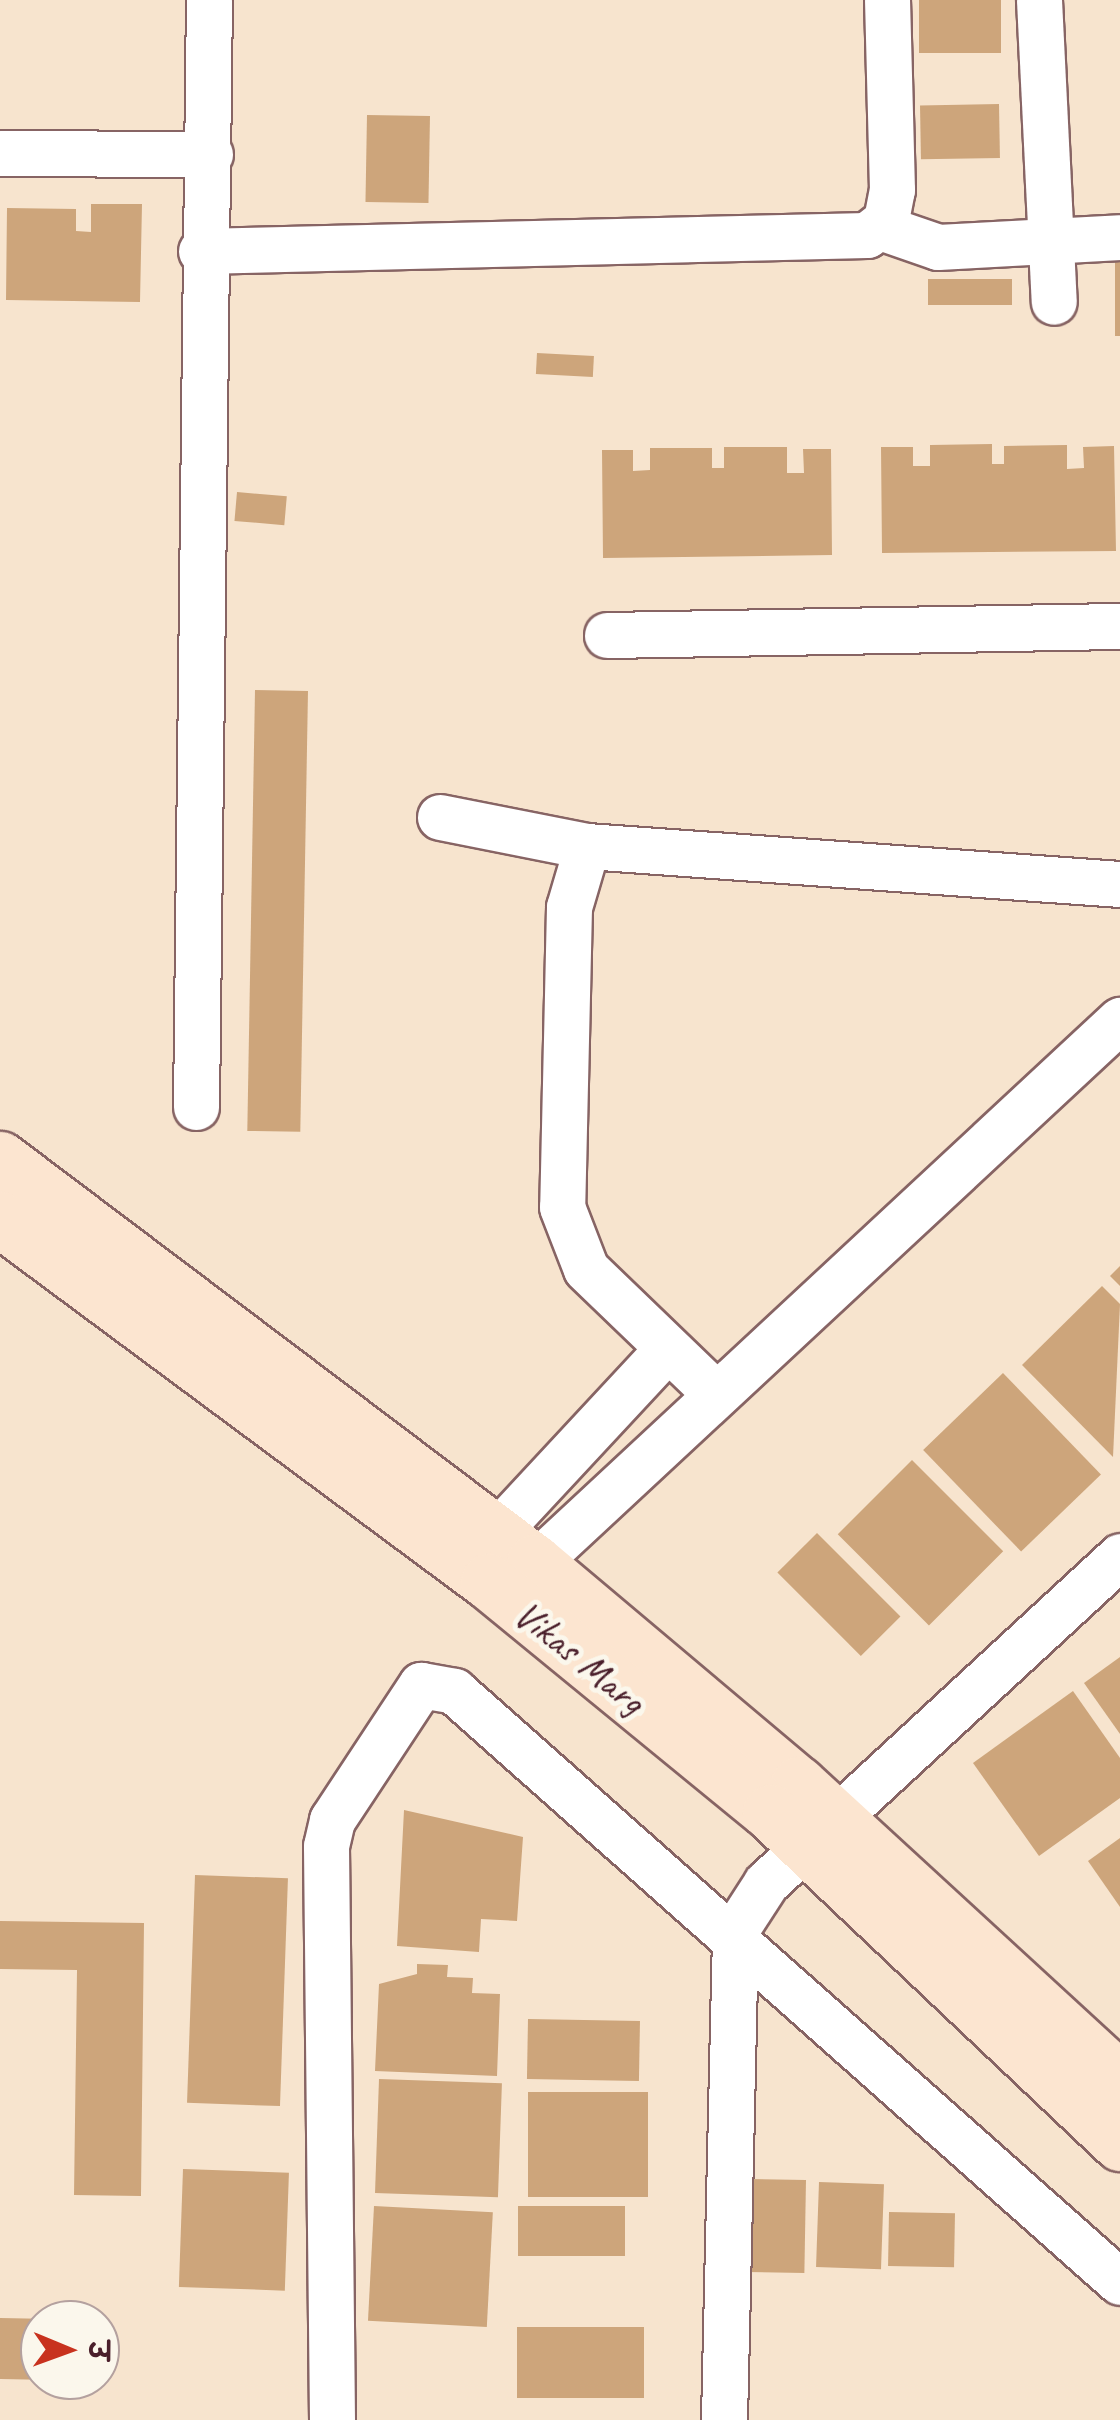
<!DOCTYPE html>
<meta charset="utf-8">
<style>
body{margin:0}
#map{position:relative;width:1120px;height:2420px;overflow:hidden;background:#f7e4ce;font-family:Caveat,"Playpen Sans Deva",sans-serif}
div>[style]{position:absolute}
.building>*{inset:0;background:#cda57b;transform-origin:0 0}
.roads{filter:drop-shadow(2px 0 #876464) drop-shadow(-2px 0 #876464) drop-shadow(0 2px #876464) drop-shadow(0 -2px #876464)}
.minor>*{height:45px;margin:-22.5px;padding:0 22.5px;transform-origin:22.5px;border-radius:22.5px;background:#fff}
.secondary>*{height:55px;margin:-27.5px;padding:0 27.5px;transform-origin:27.5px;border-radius:27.5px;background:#fce5d0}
span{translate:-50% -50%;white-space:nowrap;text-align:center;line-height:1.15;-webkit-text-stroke:10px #fbf7ec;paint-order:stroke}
.street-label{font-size:40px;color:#4a1f2b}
.north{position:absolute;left:20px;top:2300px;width:100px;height:100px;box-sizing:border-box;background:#fbf7ec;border:2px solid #b4a19f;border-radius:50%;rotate:91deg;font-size:28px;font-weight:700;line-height:40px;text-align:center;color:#4a1f2b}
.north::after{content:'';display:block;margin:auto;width:35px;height:45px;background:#c8321e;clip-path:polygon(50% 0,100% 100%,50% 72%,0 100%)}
</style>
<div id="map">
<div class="building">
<div style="left:919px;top:0;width:82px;height:53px"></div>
<div style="left:999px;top:104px;width:54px;height:79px;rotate:89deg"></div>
<div style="left:367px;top:115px;width:63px;height:87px;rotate:1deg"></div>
<div style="clip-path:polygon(91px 204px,142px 204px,140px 302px,6px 300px,7px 208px,76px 209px,76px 231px,91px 232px)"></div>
<div style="left:1115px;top:256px;width:5px;height:80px"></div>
<div style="left:928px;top:279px;width:84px;height:26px"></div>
<div style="left:537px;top:353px;width:57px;height:21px;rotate:3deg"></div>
<div style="clip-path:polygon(992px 444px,992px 464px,1004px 464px,1004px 446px,1067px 445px,1067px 469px,1084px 468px,1083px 447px,1114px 446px,1116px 551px,882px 553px,881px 447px,913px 447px,913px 466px,930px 466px,930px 445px)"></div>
<div style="clip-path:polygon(724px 447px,787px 447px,787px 473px,804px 473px,803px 449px,831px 449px,832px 555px,603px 558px,602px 450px,633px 450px,633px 471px,650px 470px,650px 448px,712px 448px,712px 468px,724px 468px)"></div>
<div style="left:237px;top:492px;width:50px;height:29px;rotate:5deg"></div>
<div style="left:255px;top:690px;width:53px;height:441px;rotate:1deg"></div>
<div style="clip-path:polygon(1120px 1266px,1120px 1286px,1110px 1276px)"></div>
<div style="clip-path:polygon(1102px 1286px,1120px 1304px,1113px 1457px,1022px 1365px)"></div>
<div style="left:1003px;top:1373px;width:141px;height:111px;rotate:46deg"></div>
<div style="left:912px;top:1460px;width:129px;height:105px;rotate:45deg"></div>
<div style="left:817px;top:1533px;width:118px;height:56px;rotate:45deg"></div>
<div style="clip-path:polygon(1120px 1657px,1120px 1734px,1084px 1683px)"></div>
<div style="clip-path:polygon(1073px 1691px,1120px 1758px,1120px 1798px,1039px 1856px,973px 1763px)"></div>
<div style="clip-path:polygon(404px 1810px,523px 1837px,517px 1921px,481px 1919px,479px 1952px,397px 1946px)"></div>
<div style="clip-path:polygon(1120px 1838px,1120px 1907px,1088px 1861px)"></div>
<div style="left:195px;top:1875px;width:93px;height:228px;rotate:2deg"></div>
<div style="clip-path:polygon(0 1921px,144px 1923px,141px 2196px,74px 2195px,77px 1970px,0 1969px)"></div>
<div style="clip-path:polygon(417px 1964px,448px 1965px,447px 1977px,473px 1978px,472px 1993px,500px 1994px,497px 2076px,375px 2071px,379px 1984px,417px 1974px)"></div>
<div style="left:528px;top:2019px;width:112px;height:60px;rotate:1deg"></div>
<div style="left:379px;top:2079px;width:123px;height:114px;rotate:2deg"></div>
<div style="left:528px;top:2092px;width:120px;height:105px"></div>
<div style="left:183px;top:2169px;width:106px;height:118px;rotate:2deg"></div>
<div style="left:748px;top:2179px;width:58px;height:93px;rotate:1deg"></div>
<div style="left:819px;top:2182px;width:65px;height:85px;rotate:2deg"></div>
<div style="left:374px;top:2206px;width:119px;height:115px;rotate:3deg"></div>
<div style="left:518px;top:2206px;width:107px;height:50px"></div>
<div style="left:889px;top:2212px;width:66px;height:54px;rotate:1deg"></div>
<div style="left:0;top:2318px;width:40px;height:61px;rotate:1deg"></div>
<div style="clip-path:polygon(100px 2321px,106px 2322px,104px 2383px,100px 2383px)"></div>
<div style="left:517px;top:2327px;width:127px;height:71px"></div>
</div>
<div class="roads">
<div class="minor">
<div style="left:1039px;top:0;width:302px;rotate:87.2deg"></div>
<div style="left:0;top:153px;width:210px;rotate:0.3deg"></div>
<div style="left:880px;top:227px;width:61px;rotate:19deg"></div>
<div style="left:938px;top:247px;width:182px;rotate:-3.1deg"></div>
<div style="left:201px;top:251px;width:666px;rotate:-1.38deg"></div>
<div style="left:867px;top:235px;width:24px;rotate:-38deg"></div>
<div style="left:886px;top:220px;width:31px;rotate:-79deg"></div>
<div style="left:892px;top:190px;width:190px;rotate:-91.5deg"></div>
<div style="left:607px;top:635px;width:513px;rotate:-1.01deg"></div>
<div style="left:440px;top:817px;width:150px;rotate:11.2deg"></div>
<div style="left:587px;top:846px;width:64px;rotate:106.4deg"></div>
<div style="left:569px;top:907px;width:300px;rotate:91.3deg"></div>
<div style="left:562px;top:1207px;width:66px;rotate:68.8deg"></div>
<div style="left:586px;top:1269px;width:180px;rotate:43.9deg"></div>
<div style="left:587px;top:846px;width:534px;rotate:4.08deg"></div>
<div style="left:196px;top:1107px;width:1107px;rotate:-89.33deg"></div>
<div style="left:497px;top:1532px;width:248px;rotate:-47.1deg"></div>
<div style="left:510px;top:1587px;width:833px;rotate:-42.91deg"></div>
<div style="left:332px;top:2420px;width:574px;rotate:-90.6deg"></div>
<div style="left:326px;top:1846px;width:27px;rotate:-77deg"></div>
<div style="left:332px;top:1820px;width:162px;rotate:-56.6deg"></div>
<div style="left:421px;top:1685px;width:34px;rotate:10deg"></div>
<div style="left:454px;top:1691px;width:890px;rotate:41.59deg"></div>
<div style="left:724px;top:2420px;width:489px;rotate:-88.7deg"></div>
<div style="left:735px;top:1931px;width:57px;rotate:-57.1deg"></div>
<div style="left:766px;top:1883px;width:482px;rotate:-42.7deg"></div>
</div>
<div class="secondary">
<div style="left:0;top:1159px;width:669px;rotate:37.04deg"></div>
<div style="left:534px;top:1562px;width:345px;rotate:40.1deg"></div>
<div style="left:798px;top:1784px;width:437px;rotate:42.6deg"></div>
<div style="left:0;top:1219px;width:608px;rotate:36.57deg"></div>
<div style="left:488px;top:1581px;width:365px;rotate:39.3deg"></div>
<div style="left:770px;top:1812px;width:482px;rotate:43.4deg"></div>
</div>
</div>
<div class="street-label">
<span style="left:580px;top:1657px;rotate:39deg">Vikas Marg</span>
</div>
<div class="north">उ</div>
</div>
